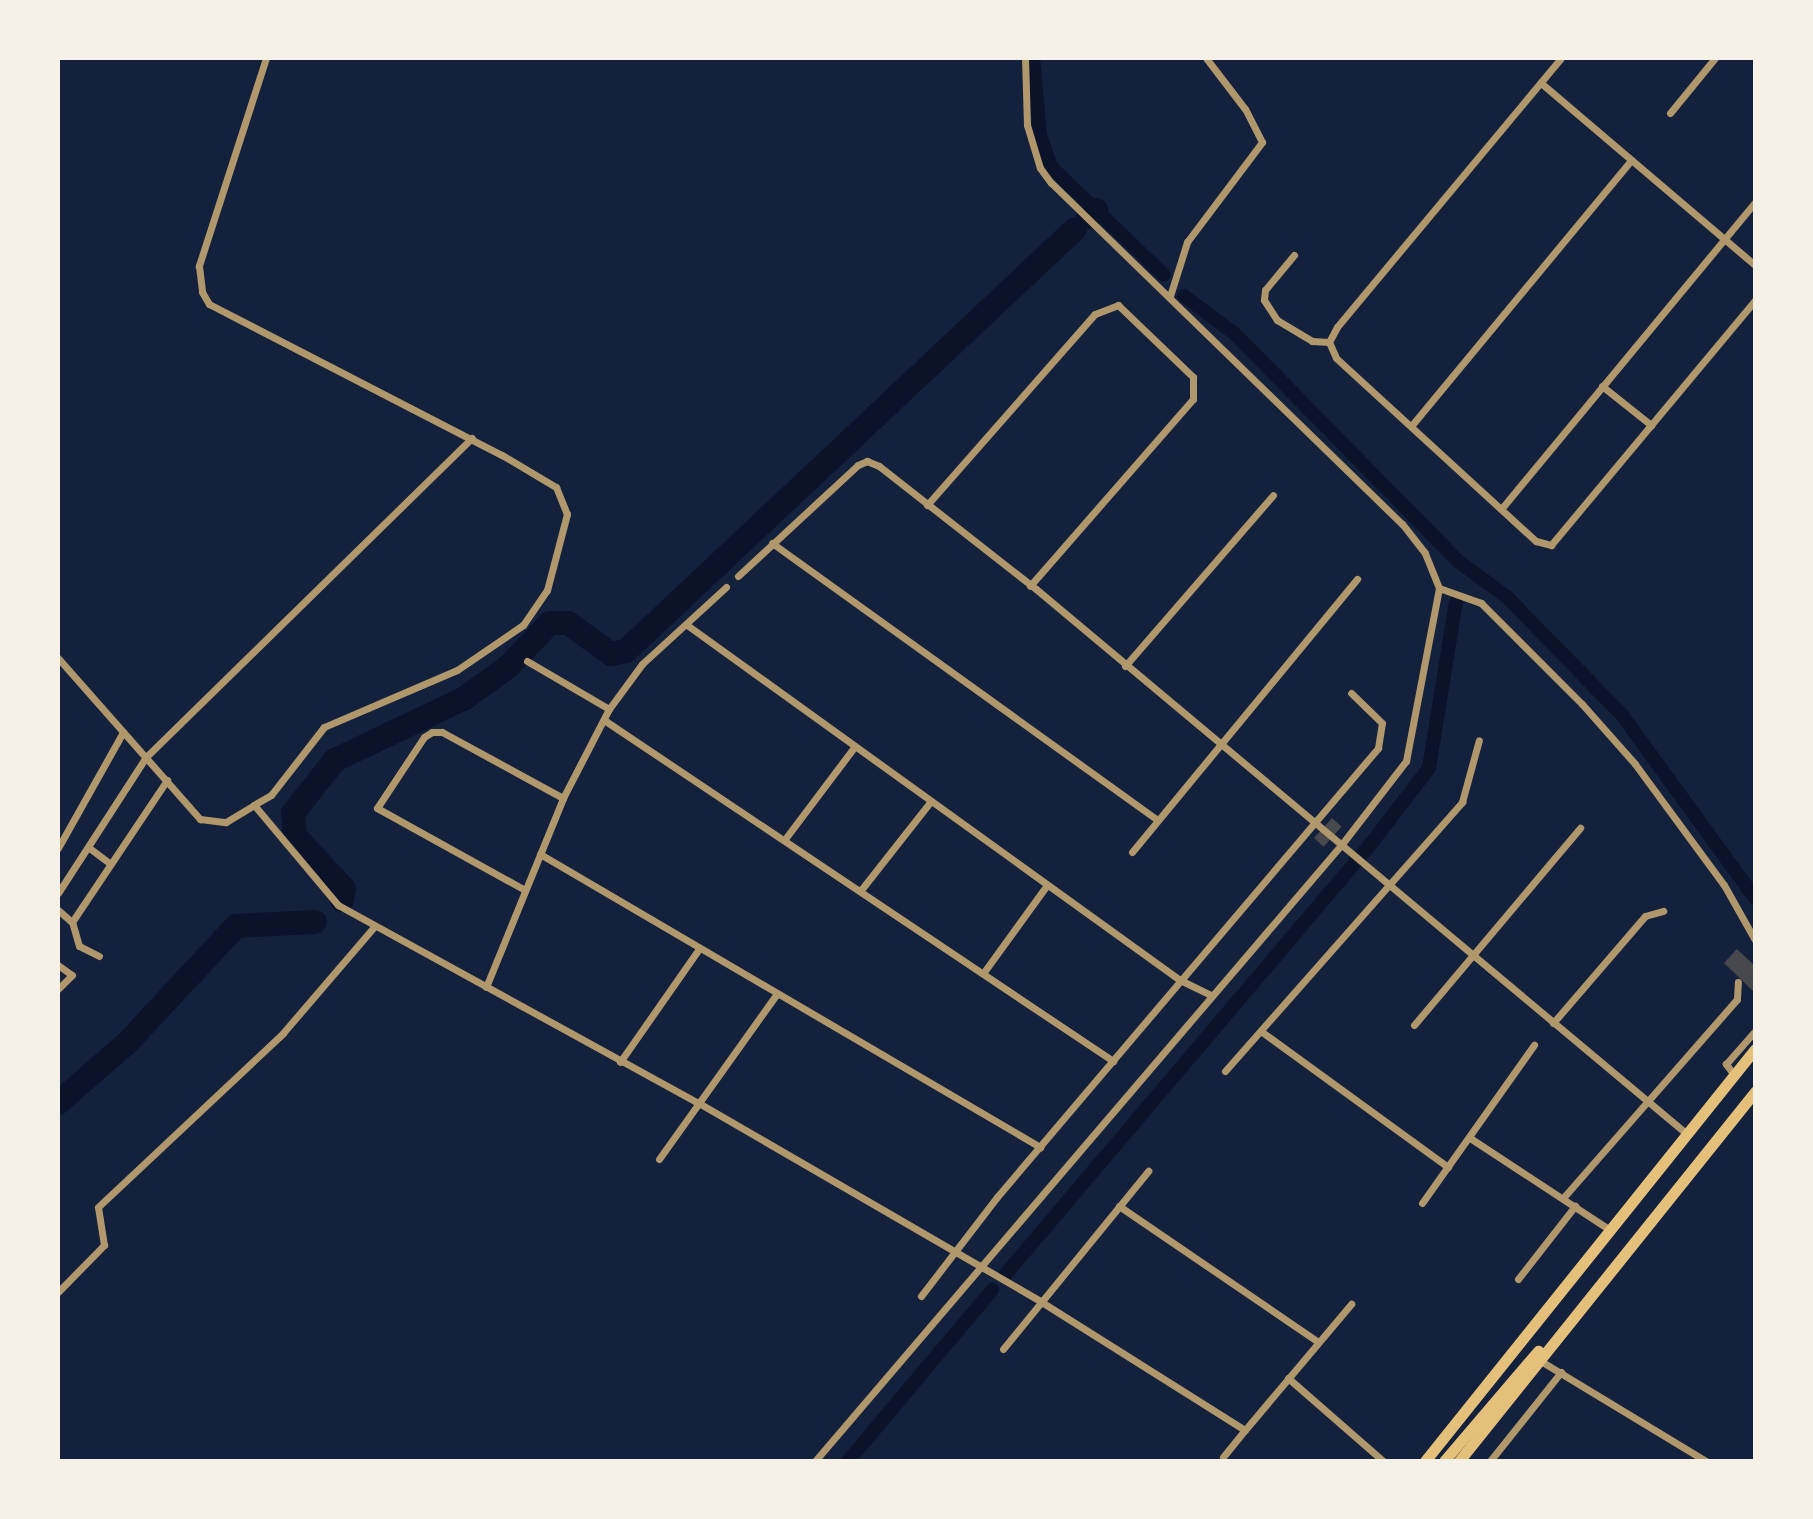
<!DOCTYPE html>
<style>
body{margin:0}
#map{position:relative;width:1813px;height:1519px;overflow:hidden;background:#14213d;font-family:Karla,sans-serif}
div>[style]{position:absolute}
.canal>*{height:14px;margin:-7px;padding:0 7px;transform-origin:7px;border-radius:7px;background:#0b132b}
.river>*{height:24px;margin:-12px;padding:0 12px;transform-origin:12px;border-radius:12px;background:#0b132b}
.building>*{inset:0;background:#48494c;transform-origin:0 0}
.minor>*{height:7px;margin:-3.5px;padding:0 3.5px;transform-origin:3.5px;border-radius:3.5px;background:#b1986c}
.primary>*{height:11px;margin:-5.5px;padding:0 5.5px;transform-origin:5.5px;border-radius:5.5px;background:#e5c07b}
span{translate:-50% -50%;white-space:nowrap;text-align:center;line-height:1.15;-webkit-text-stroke:8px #f6f1e7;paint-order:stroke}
.frame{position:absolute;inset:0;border:60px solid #f6f1e7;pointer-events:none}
</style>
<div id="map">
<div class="canal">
<div style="left:1033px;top:58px;width:77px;rotate:84.8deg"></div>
<div style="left:1040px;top:135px;width:34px;rotate:71deg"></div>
<div style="left:1051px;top:167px;width:156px;rotate:43.7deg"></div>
<div style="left:1184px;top:296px;width:64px;rotate:36.7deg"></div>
<div style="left:1235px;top:334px;width:318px;rotate:45.5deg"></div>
<div style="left:1458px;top:561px;width:61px;rotate:36.3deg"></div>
<div style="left:1507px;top:597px;width:165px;rotate:45.7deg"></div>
<div style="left:1622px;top:715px;width:226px;rotate:54deg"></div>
<div style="left:1005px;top:1275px;width:564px;rotate:-49.67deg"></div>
<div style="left:1370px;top:845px;width:97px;rotate:-52.5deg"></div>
<div style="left:1429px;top:768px;width:168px;rotate:-80.8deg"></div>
<div style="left:848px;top:1461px;width:224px;rotate:-49.9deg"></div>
</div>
<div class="river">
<div style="left:1088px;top:217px;width:11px;rotate:-41deg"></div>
<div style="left:342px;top:900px;width:11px;rotate:-80deg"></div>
<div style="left:344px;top:889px;width:72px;rotate:-132.8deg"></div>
<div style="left:295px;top:836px;width:23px;rotate:-95deg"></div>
<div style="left:293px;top:813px;width:68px;rotate:-51.6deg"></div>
<div style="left:335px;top:760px;width:144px;rotate:-25.5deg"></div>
<div style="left:465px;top:698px;width:54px;rotate:-36deg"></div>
<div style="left:509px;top:666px;width:59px;rotate:-46.4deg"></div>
<div style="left:550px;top:623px;width:18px"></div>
<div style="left:568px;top:623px;width:53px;rotate:35.8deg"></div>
<div style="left:611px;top:654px;width:15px;rotate:-11deg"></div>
<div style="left:626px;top:651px;width:616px;rotate:-43.22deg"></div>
<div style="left:58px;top:1103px;width:91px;rotate:-41deg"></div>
<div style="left:127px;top:1043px;width:160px;rotate:-47deg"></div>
<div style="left:236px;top:926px;width:79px;rotate:-2.9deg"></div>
</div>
<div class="building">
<div style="left:1332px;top:818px;width:13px;height:27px;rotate:42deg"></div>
<div style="clip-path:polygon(1737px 949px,1755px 966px,1755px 993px,1724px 963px)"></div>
</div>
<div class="minor">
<div style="left:266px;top:58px;width:219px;rotate:107.9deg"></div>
<div style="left:199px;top:266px;width:26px;rotate:83deg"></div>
<div style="left:202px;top:292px;width:14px;rotate:60deg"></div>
<div style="left:209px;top:304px;width:330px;rotate:27.3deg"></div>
<div style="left:502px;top:455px;width:63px;rotate:30.7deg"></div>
<div style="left:556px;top:487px;width:29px;rotate:68deg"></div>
<div style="left:567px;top:514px;width:79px;rotate:104.7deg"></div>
<div style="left:547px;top:590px;width:42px;rotate:124.4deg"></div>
<div style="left:523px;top:625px;width:80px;rotate:145.7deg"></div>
<div style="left:457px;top:670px;width:145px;rotate:156.8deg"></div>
<div style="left:324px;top:727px;width:86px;rotate:127.9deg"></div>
<div style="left:271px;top:795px;width:20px;rotate:150deg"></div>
<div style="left:254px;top:805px;width:131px;rotate:50deg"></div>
<div style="left:338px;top:905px;width:409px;rotate:28.8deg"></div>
<div style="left:697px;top:1102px;width:397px;rotate:30.1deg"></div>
<div style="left:1040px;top:1301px;width:242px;rotate:32.2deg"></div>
<div style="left:1245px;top:1430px;width:165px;rotate:-49.9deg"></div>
<div style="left:1561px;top:58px;width:350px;rotate:129.8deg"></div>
<div style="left:1337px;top:327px;width:17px;rotate:118deg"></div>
<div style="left:1329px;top:342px;width:17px;rotate:66deg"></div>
<div style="left:1336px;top:358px;width:271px;rotate:42.5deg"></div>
<div style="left:1536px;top:541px;width:16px;rotate:15deg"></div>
<div style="left:1551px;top:545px;width:319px;rotate:-50.2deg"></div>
<div style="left:1541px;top:83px;width:281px;rotate:40.4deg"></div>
<div style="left:1670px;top:113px;width:71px;rotate:-50.7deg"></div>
<div style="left:1294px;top:255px;width:45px;rotate:129.6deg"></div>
<div style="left:1265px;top:290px;width:10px;rotate:96deg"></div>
<div style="left:1264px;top:300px;width:24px;rotate:57deg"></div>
<div style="left:1277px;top:320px;width:41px;rotate:31deg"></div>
<div style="left:1312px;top:341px;width:17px;rotate:3deg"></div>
<div style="left:1170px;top:296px;width:57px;rotate:-72.5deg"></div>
<div style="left:1187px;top:242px;width:125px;rotate:-53.1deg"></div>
<div style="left:1262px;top:142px;width:37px;rotate:-117deg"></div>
<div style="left:1245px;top:109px;width:64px;rotate:-127.4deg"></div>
<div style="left:1602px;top:386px;width:63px;rotate:38.5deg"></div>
<div style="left:1412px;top:425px;width:344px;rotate:-50.4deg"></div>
<div style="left:927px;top:505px;width:254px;rotate:-48.7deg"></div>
<div style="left:1095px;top:314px;width:25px;rotate:-21deg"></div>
<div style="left:1118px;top:305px;width:104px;rotate:43.8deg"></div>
<div style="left:1193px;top:377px;width:22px;rotate:90deg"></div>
<div style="left:1193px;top:399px;width:248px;rotate:131.1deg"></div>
<div style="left:1502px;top:508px;width:397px;rotate:-50.4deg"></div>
<div style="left:772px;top:543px;width:473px;rotate:35.7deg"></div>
<div style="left:738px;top:576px;width:163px;rotate:-42.8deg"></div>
<div style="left:858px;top:465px;width:10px;rotate:-24deg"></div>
<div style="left:867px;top:461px;width:13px;rotate:23deg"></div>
<div style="left:879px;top:466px;width:199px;rotate:38.1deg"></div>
<div style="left:1036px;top:589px;width:849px;rotate:39.94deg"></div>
<div style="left:1439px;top:588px;width:45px;rotate:19.7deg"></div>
<div style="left:1481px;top:603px;width:143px;rotate:45deg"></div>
<div style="left:1582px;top:704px;width:80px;rotate:48.5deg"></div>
<div style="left:1635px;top:764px;width:150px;rotate:53.7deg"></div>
<div style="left:1724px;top:885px;width:63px;rotate:60.6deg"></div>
<div style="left:687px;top:625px;width:608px;rotate:35.76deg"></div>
<div style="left:1180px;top:980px;width:34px;rotate:26deg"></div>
<div style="left:58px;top:658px;width:215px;rotate:48.6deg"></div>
<div style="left:200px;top:819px;width:26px;rotate:7deg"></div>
<div style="left:226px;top:822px;width:33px;rotate:-31deg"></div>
<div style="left:527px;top:661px;width:95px;rotate:30.3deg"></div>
<div style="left:1125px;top:666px;width:226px;rotate:-49.1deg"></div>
<div style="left:604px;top:720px;width:613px;rotate:33.82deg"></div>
<div style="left:785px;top:839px;width:116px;rotate:-53deg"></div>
<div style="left:88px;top:847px;width:25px;rotate:37deg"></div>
<div style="left:58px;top:848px;width:133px;rotate:-60.7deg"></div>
<div style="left:1132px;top:852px;width:354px;rotate:-50.5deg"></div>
<div style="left:540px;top:854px;width:580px;rotate:30.37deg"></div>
<div style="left:525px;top:890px;width:169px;rotate:-151deg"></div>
<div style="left:377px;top:808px;width:85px;rotate:-56.5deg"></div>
<div style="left:424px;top:737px;width:9px;rotate:-32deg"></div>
<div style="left:432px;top:732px;width:10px"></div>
<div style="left:442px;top:732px;width:138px;rotate:28.6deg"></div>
<div style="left:861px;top:890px;width:113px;rotate:-51.8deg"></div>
<div style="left:58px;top:893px;width:162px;rotate:-57.1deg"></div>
<div style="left:146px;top:757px;width:456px;rotate:-44.4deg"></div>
<div style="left:58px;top:910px;width:18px;rotate:41deg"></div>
<div style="left:99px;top:956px;width:22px;rotate:-153deg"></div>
<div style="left:79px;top:946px;width:25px;rotate:-106deg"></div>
<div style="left:72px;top:922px;width:171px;rotate:-56.2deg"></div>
<div style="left:58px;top:965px;width:17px;rotate:36deg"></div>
<div style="left:72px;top:975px;width:20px;rotate:135deg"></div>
<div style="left:984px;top:972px;width:107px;rotate:-54.1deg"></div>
<div style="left:486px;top:987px;width:204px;rotate:-67.8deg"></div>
<div style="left:563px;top:798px;width:100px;rotate:-62.7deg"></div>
<div style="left:609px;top:709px;width:56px;rotate:-53.7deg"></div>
<div style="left:642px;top:664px;width:114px;rotate:-42.5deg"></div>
<div style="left:1553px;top:1023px;width:141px;rotate:-49.3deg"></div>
<div style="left:1645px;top:916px;width:19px;rotate:-16deg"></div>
<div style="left:1414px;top:1025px;width:258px;rotate:-49.9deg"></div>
<div style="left:1262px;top:1032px;width:230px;rotate:36deg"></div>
<div style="left:620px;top:1062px;width:136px;rotate:-55.1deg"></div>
<div style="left:1225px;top:1071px;width:359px;rotate:-48.6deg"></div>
<div style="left:1462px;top:802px;width:64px;rotate:-74.7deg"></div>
<div style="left:1734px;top:1075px;width:14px;rotate:-126deg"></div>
<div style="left:1726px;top:1064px;width:44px;rotate:-48.7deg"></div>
<div style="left:1470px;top:1138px;width:168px;rotate:33.3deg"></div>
<div style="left:659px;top:1159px;width:201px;rotate:-54.5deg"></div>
<div style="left:1563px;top:1198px;width:264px;rotate:-48.8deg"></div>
<div style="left:1737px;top:999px;width:17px;rotate:-87deg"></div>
<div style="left:1422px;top:1203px;width:194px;rotate:-54.7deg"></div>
<div style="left:1119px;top:1206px;width:241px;rotate:34.3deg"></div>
<div style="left:1518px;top:1279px;width:93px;rotate:-52deg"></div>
<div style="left:58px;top:1292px;width:66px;rotate:-45.6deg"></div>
<div style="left:104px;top:1245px;width:38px;rotate:-99deg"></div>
<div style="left:98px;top:1207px;width:254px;rotate:-43.2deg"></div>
<div style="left:283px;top:1033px;width:140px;rotate:-49.4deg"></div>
<div style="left:921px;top:1296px;width:125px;rotate:-52.5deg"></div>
<div style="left:997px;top:1197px;width:589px;rotate:-49.68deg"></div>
<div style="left:1378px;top:748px;width:25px;rotate:-81deg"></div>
<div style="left:1382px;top:723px;width:43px;rotate:-135.9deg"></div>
<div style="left:1003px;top:1349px;width:230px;rotate:-50.8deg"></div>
<div style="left:1539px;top:1360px;width:195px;rotate:31.2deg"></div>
<div style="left:1288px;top:1378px;width:126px;rotate:41.1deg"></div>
<div style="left:1223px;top:1457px;width:35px;rotate:-51deg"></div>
<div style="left:815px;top:1461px;width:811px;rotate:-49.5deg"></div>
<div style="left:1342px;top:844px;width:105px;rotate:-52.4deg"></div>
<div style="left:1406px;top:761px;width:176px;rotate:-79.2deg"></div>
<div style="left:1439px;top:588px;width:38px;rotate:-112deg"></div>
<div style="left:1425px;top:553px;width:37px;rotate:-128deg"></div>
<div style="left:1402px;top:524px;width:489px;rotate:-135.8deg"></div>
<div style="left:1051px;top:183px;width:19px;rotate:-126deg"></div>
<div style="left:1040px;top:168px;width:45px;rotate:-106.8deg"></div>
<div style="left:1027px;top:125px;width:67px;rotate:-91.7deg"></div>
<div style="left:1490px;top:1461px;width:114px;rotate:-51.4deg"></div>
</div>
<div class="primary">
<div style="left:1425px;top:1461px;width:528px;rotate:-51.31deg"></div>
<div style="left:1444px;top:1461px;width:145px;rotate:-49.5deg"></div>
<div style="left:1459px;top:1461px;width:474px;rotate:-51.3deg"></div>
</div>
<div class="frame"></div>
</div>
